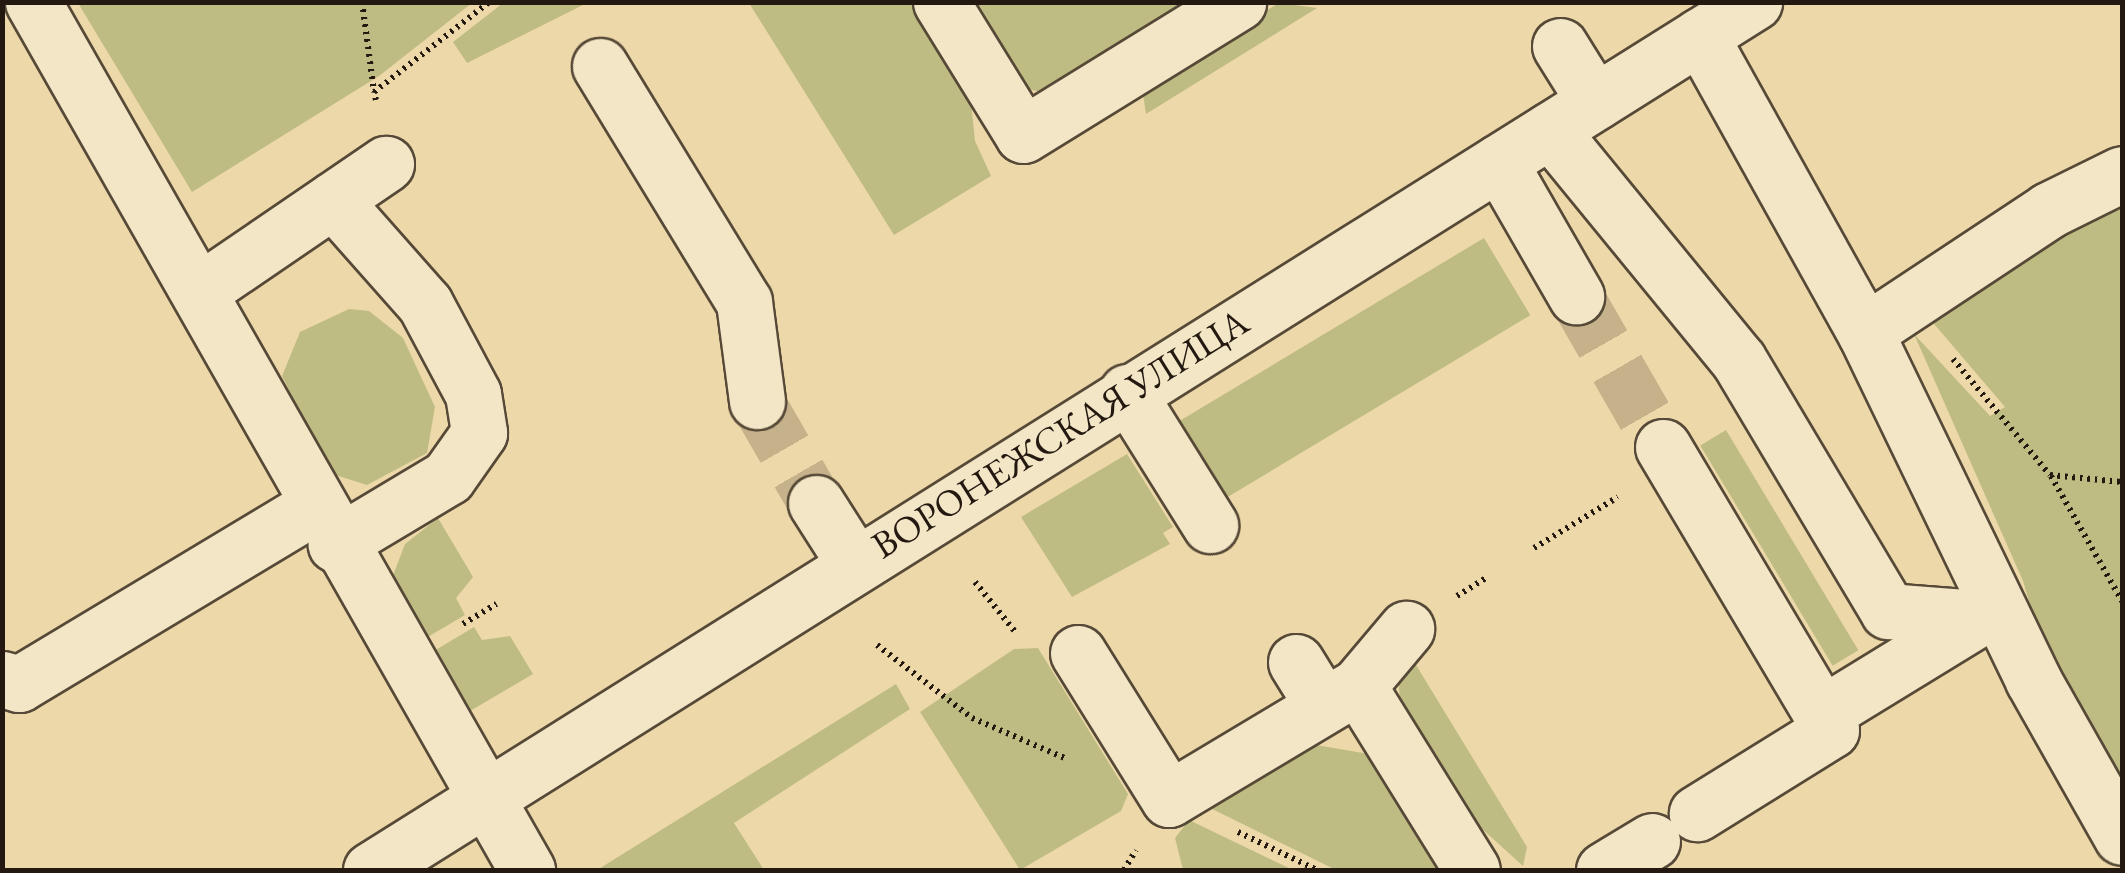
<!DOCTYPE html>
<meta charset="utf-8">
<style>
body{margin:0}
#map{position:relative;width:2125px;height:873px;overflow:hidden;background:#edd8a9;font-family:"EB Garamond",serif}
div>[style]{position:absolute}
.green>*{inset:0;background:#bfbc83;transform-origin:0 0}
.minor-tunnel>*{height:55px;margin-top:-27.5px;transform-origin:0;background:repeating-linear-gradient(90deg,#c5b28b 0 55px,transparent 0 83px)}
.path>*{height:6px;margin-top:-3px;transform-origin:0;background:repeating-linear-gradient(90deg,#231911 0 2.5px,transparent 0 7.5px)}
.roads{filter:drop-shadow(2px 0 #564937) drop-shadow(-2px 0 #564937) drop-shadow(0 2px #564937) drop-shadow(0 -2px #564937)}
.minor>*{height:55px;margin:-27.5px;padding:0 27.5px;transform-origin:27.5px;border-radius:27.5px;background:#f3e6c7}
span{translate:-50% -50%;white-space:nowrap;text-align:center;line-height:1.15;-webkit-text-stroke:9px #f3e6c7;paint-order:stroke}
.street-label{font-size:38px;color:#231911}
.frame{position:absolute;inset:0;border:5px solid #231911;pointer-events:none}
</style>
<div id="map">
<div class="green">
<div style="clip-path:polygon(78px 3px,472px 3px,379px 76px,192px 192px)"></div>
<div style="clip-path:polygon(503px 3px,503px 2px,587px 3px,467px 63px,453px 42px)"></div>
<div style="clip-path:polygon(749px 3px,919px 3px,969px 83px,975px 141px,991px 176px,894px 235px)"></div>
<div style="clip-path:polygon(965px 3px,1185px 3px,1041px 92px,1017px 87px)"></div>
<div style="clip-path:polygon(1279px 3px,1317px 8px,1146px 114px,1143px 94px,1155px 79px)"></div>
<div style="clip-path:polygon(2103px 206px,2122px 208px,2122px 791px,2047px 662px,2023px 581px,1914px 334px,1990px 416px,2005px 407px,1929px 318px)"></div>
<div style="left:1484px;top:238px;width:90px;height:363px;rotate:59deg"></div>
<div style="clip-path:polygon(349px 309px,369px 311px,403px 338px,435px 407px,427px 453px,367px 485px,329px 473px,282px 376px,300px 332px)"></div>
<div style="left:1726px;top:430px;width:257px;height:30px;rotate:59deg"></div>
<div style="clip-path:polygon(1127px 454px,1173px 527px,1163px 533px,1170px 544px,1072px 597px,1021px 517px)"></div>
<div style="clip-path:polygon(438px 518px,473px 577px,456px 598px,465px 615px,421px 641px,389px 586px,405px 544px)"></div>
<div style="clip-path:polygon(474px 627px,482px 640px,510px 636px,533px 674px,465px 714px,429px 654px)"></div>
<div style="clip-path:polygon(1038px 648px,1128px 794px,1121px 811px,1020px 870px,920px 712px,1014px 649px)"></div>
<div style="clip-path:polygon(1413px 660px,1527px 847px,1523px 866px,1470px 818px,1401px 711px,1398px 677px)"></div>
<div style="clip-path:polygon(896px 684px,910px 709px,734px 823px,764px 870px,597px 870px)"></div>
<div style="clip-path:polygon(1316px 745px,1369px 754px,1443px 870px,1336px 870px,1206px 806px)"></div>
<div style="clip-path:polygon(1189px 820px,1293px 870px,1183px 870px,1175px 838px)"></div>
</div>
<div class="minor-tunnel">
<div style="left:1576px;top:296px;width:174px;rotate:60.1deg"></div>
<div style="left:757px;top:401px;width:118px;rotate:60deg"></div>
</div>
<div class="path">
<div style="left:362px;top:2px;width:91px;rotate:82.4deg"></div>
<div style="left:376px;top:100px;width:8px;rotate:-104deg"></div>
<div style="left:374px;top:92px;width:146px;rotate:-38deg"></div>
<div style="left:1953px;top:359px;width:151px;rotate:50.1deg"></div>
<div style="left:2050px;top:475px;width:72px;rotate:5.6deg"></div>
<div style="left:2051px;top:476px;width:144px;rotate:60.4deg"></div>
<div style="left:1534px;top:548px;width:98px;rotate:-31.3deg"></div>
<div style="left:975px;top:582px;width:67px;rotate:51.1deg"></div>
<div style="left:1457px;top:596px;width:36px;rotate:-32deg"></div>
<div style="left:463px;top:624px;width:39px;rotate:-31deg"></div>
<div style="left:877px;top:645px;width:120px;rotate:37.5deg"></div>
<div style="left:972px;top:718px;width:101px;rotate:23.3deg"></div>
<div style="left:1238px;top:832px;width:88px;rotate:25.7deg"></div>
<div style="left:1124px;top:870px;width:23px;rotate:-59deg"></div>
</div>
<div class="roads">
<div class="minor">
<div style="left:33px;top:2px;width:999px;rotate:60.35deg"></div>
<div style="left:941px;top:2px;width:156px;rotate:58.3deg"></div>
<div style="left:1023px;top:135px;width:253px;rotate:-31.7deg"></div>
<div style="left:1700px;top:36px;width:339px;rotate:60.9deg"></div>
<div style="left:1865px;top:332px;width:386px;rotate:64.2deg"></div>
<div style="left:2033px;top:680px;width:180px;rotate:60.5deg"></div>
<div style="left:1560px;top:46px;width:66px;rotate:58deg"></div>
<div style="left:600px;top:66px;width:276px;rotate:58.6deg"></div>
<div style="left:744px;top:302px;width:100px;rotate:82.5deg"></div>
<div style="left:1550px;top:130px;width:298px;rotate:50.7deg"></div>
<div style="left:1739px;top:361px;width:291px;rotate:59.2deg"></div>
<div style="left:1888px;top:611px;width:91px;rotate:4.4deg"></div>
<div style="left:1499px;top:162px;width:155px;rotate:60.1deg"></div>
<div style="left:333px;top:200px;width:139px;rotate:48.5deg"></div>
<div style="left:425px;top:304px;width:102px;rotate:61.9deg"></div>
<div style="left:473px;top:394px;width:39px;rotate:81deg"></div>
<div style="left:479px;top:433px;width:54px;rotate:125.2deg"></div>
<div style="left:448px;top:477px;width:131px;rotate:149.1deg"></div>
<div style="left:201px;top:290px;width:224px;rotate:-34.3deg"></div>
<div style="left:1865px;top:332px;width:221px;rotate:-33.5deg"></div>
<div style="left:2049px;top:210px;width:81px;rotate:-26.3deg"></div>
<div style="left:1127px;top:392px;width:157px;rotate:58deg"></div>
<div style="left:1663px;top:447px;width:329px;rotate:59.3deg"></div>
<div style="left:1831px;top:730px;width:158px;rotate:148.2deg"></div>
<div style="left:816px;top:503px;width:69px;rotate:57.5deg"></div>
<div style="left:1078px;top:653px;width:172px;rotate:58.1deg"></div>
<div style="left:1169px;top:799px;width:220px;rotate:-30.9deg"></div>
<div style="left:1358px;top:686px;width:216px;rotate:58.2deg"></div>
<div style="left:1296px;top:662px;width:49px;rotate:58.2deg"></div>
<div style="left:2px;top:679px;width:18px;rotate:16deg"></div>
<div style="left:19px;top:684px;width:348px;rotate:-31deg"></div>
<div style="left:1358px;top:686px;width:75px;rotate:-49.9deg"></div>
<div style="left:1822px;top:714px;width:197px;rotate:-31.5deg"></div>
<div style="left:371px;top:870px;width:1633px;rotate:-32.11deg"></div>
<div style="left:1604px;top:870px;width:56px;rotate:-31.1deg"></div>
</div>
</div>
<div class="street-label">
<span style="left:1060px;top:433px;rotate:-32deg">ВОРОНЕЖСКАЯ УЛИЦА</span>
</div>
<div class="frame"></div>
</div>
